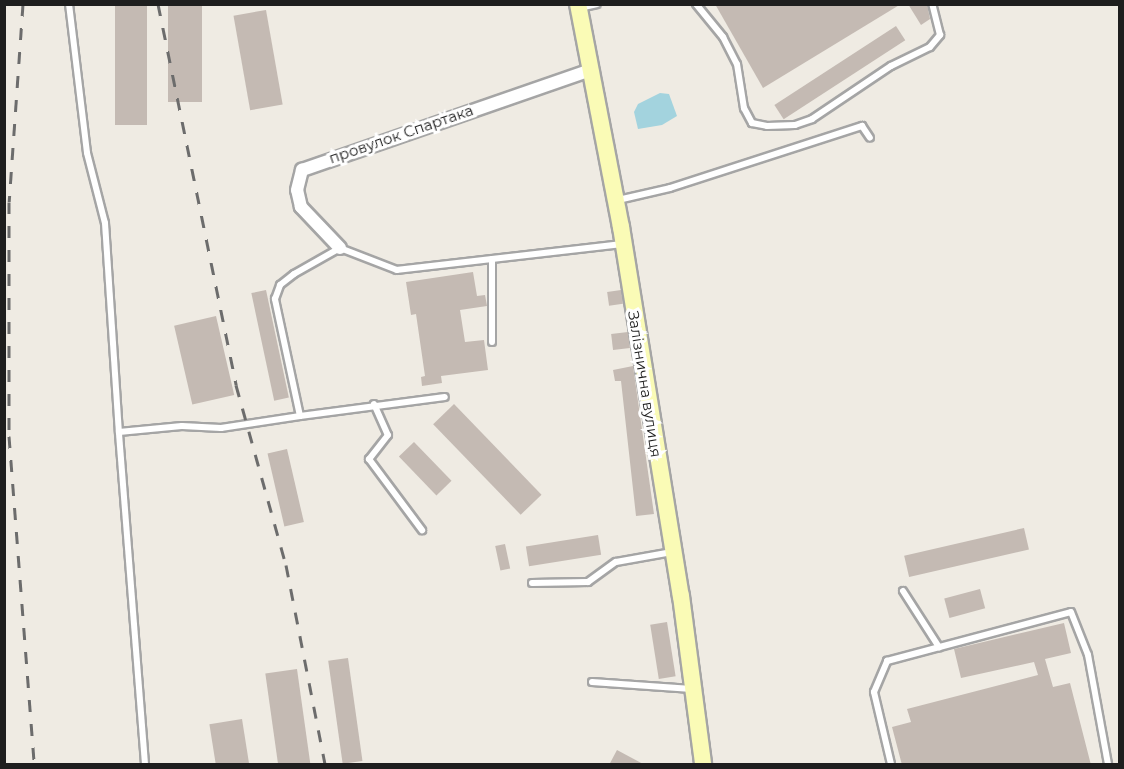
<!DOCTYPE html>
<meta charset="utf-8">
<style>
body{margin:0}
#map{position:relative;width:1124px;height:769px;overflow:hidden;background:#efebe3;font-family:Montserrat,sans-serif}
div>[style]{position:absolute}
.water>*{inset:0;background:#a3d3de}
.building>*{inset:0;background:#c4bab3;transform-origin:0 0}
.roads{filter:drop-shadow(2px 0 #a5a5a5) drop-shadow(-2px 0 #a5a5a5) drop-shadow(0 2px #a5a5a5) drop-shadow(0 -2px #a5a5a5)}
.lane>*{height:6px;margin:-3px;padding:0 3px;transform-origin:3px;border-radius:3px;background:#fff}
.street>*{height:12px;margin:-6px;padding:0 6px;transform-origin:6px;border-radius:6px;background:#fff}
.secondary>*{height:16px;margin:-8px;padding:0 8px;transform-origin:8px;border-radius:8px;background:#fafbb6}
.rail>*{height:3px;margin-top:-1.5px;transform-origin:0;background:repeating-linear-gradient(90deg,#6c6c6c 0 12px,transparent 0 24px)}
span{translate:-50% -50%;white-space:nowrap;text-align:center;line-height:1.15;-webkit-text-stroke:6px #fff;paint-order:stroke}
.street-label{font-size:15px;color:#1e1e1e}
.frame{position:absolute;inset:0;border:6px solid #1e1e1e;pointer-events:none}
</style>
<div id="map">
<div class="water">
<div style="clip-path:polygon(660px 93px,669px 94px,677px 116px,662px 125px,638px 129px,634px 112px,638px 104px)"></div>
</div>
<div class="building">
<div style="left:115px;top:4px;width:32px;height:121px"></div>
<div style="left:168px;top:4px;width:34px;height:98px"></div>
<div style="clip-path:polygon(715px 4px,901px 4px,763px 88px)"></div>
<div style="clip-path:polygon(908px 4px,927px 4px,930px 19px,921px 25px)"></div>
<div style="left:266px;top:10px;width:96px;height:33px;rotate:80deg"></div>
<div style="left:896px;top:26px;width:17px;height:145px;rotate:57deg"></div>
<div style="clip-path:polygon(473px 272px,477px 296px,485px 295px,487px 306px,460px 310px,465px 342px,484px 340px,488px 370px,441px 376px,442px 383px,422px 386px,421px 377px,425px 376px,416px 314px,411px 315px,406px 282px)"></div>
<div style="left:266px;top:290px;width:110px;height:15px;rotate:78deg"></div>
<div style="left:621px;top:290px;width:14px;height:14px;rotate:82deg"></div>
<div style="left:216px;top:316px;width:81px;height:43px;rotate:77deg"></div>
<div style="left:628px;top:332px;width:16px;height:17px;rotate:83deg"></div>
<div style="clip-path:polygon(633px 366px,654px 514px,636px 516px,621px 381px,615px 381px,613px 370px)"></div>
<div style="left:454px;top:404px;width:126px;height:29px;rotate:46deg"></div>
<div style="left:414px;top:442px;width:54px;height:21px;rotate:46deg"></div>
<div style="left:287px;top:449px;width:75px;height:20px;rotate:77deg"></div>
<div style="left:1024px;top:528px;width:22px;height:123px;rotate:77deg"></div>
<div style="left:598px;top:535px;width:20px;height:73px;rotate:81deg"></div>
<div style="left:505px;top:544px;width:25px;height:10px;rotate:78deg"></div>
<div style="left:980px;top:589px;width:20px;height:37px;rotate:75deg"></div>
<div style="left:667px;top:622px;width:55px;height:17px;rotate:81deg"></div>
<div style="clip-path:polygon(1064px 623px,1071px 653px,1045px 659px,1053px 687px,1070px 683px,1091px 765px,902px 765px,892px 727px,911px 722px,907px 709px,1038px 675px,1034px 662px,961px 678px,954px 649px)"></div>
<div style="left:348px;top:658px;width:104px;height:20px;rotate:82deg"></div>
<div style="left:297px;top:669px;width:97px;height:32px;rotate:82deg"></div>
<div style="left:242px;top:719px;width:47px;height:33px;rotate:81deg"></div>
<div style="clip-path:polygon(617px 750px,645px 765px,609px 765px)"></div>
</div>
<div class="roads">
<div class="lane">
<div style="left:69px;top:4px;width:150px;rotate:83.1deg"></div>
<div style="left:87px;top:153px;width:72px;rotate:75.6deg"></div>
<div style="left:105px;top:223px;width:209px;rotate:86.2deg"></div>
<div style="left:696px;top:4px;width:43px;rotate:50.7deg"></div>
<div style="left:723px;top:37px;width:30px;rotate:63deg"></div>
<div style="left:737px;top:64px;width:45px;rotate:81deg"></div>
<div style="left:744px;top:108px;width:17px;rotate:62deg"></div>
<div style="left:752px;top:123px;width:15px;rotate:11deg"></div>
<div style="left:767px;top:126px;width:28px;rotate:-2deg"></div>
<div style="left:795px;top:125px;width:18px;rotate:-19deg"></div>
<div style="left:812px;top:119px;width:95px;rotate:-33.9deg"></div>
<div style="left:891px;top:66px;width:43px;rotate:-26deg"></div>
<div style="left:930px;top:47px;width:16px;rotate:-50deg"></div>
<div style="left:940px;top:35px;width:32px;rotate:-104deg"></div>
<div style="left:580px;top:8px;width:17px;rotate:-13deg"></div>
<div style="left:618px;top:200px;width:53px;rotate:-13deg"></div>
<div style="left:670px;top:188px;width:202px;rotate:-17.9deg"></div>
<div style="left:862px;top:126px;width:14px;rotate:56deg"></div>
<div style="left:492px;top:259px;width:83px;rotate:90deg"></div>
<div style="left:374px;top:404px;width:34px;rotate:66deg"></div>
<div style="left:388px;top:435px;width:31px;rotate:128deg"></div>
<div style="left:369px;top:459px;width:89px;rotate:53.3deg"></div>
<div style="left:300px;top:416px;width:146px;rotate:-7.5deg"></div>
<div style="left:532px;top:583px;width:56px;rotate:-1deg"></div>
<div style="left:588px;top:582px;width:34px;rotate:-36deg"></div>
<div style="left:616px;top:562px;width:57px;rotate:-10.1deg"></div>
<div style="left:903px;top:591px;width:67px;rotate:57.3deg"></div>
<div style="left:592px;top:682px;width:100px;rotate:4deg"></div>
<div style="left:145px;top:764px;width:333px;rotate:-94.5deg"></div>
<div style="left:119px;top:432px;width:63px;rotate:-5.4deg"></div>
<div style="left:182px;top:426px;width:39px;rotate:3deg"></div>
<div style="left:221px;top:428px;width:80px;rotate:-8.6deg"></div>
<div style="left:300px;top:416px;width:120px;rotate:-102.1deg"></div>
<div style="left:275px;top:299px;width:15px;rotate:-70deg"></div>
<div style="left:280px;top:285px;width:18px;rotate:-38deg"></div>
<div style="left:294px;top:274px;width:53px;rotate:-29.5deg"></div>
<div style="left:340px;top:248px;width:61px;rotate:21.1deg"></div>
<div style="left:397px;top:270px;width:226px;rotate:-6.6deg"></div>
<div style="left:891px;top:764px;width:74px;rotate:-103.3deg"></div>
<div style="left:874px;top:692px;width:34px;rotate:-67deg"></div>
<div style="left:887px;top:661px;width:190px;rotate:-14.9deg"></div>
<div style="left:1071px;top:612px;width:46px;rotate:68.4deg"></div>
<div style="left:1088px;top:655px;width:111px;rotate:79.6deg"></div>
</div>
<div class="street">
<div style="left:340px;top:248px;width:57px;rotate:-133.6deg"></div>
<div style="left:301px;top:207px;width:17px;rotate:-103deg"></div>
<div style="left:297px;top:190px;width:21px;rotate:-76deg"></div>
<div style="left:302px;top:170px;width:306px;rotate:-19.1deg"></div>
</div>
<div class="secondary">
<div style="left:578px;top:4px;width:227px;rotate:79.1deg"></div>
<div style="left:621px;top:227px;width:374px;rotate:80.8deg"></div>
<div style="left:681px;top:596px;width:169px;rotate:82.5deg"></div>
</div>
</div>
<div class="rail">
<div style="left:23px;top:4px;width:198px;rotate:94deg"></div>
<div style="left:9px;top:202px;width:234px;rotate:90deg"></div>
<div style="left:9px;top:436px;width:329px;rotate:85.6deg"></div>
<div style="left:158px;top:4px;width:389px;rotate:78.4deg"></div>
<div style="left:236px;top:385px;width:187px;rotate:74.5deg"></div>
<div style="left:286px;top:565px;width:203px;rotate:78.9deg"></div>
</div>
<div class="street-label">
<span style="left:401px;top:134px;rotate:-19deg">провулок Спартака</span>
<span style="left:645px;top:384px;rotate:81deg">Залізнична вулиця</span>
</div>
<div class="frame"></div>
</div>
